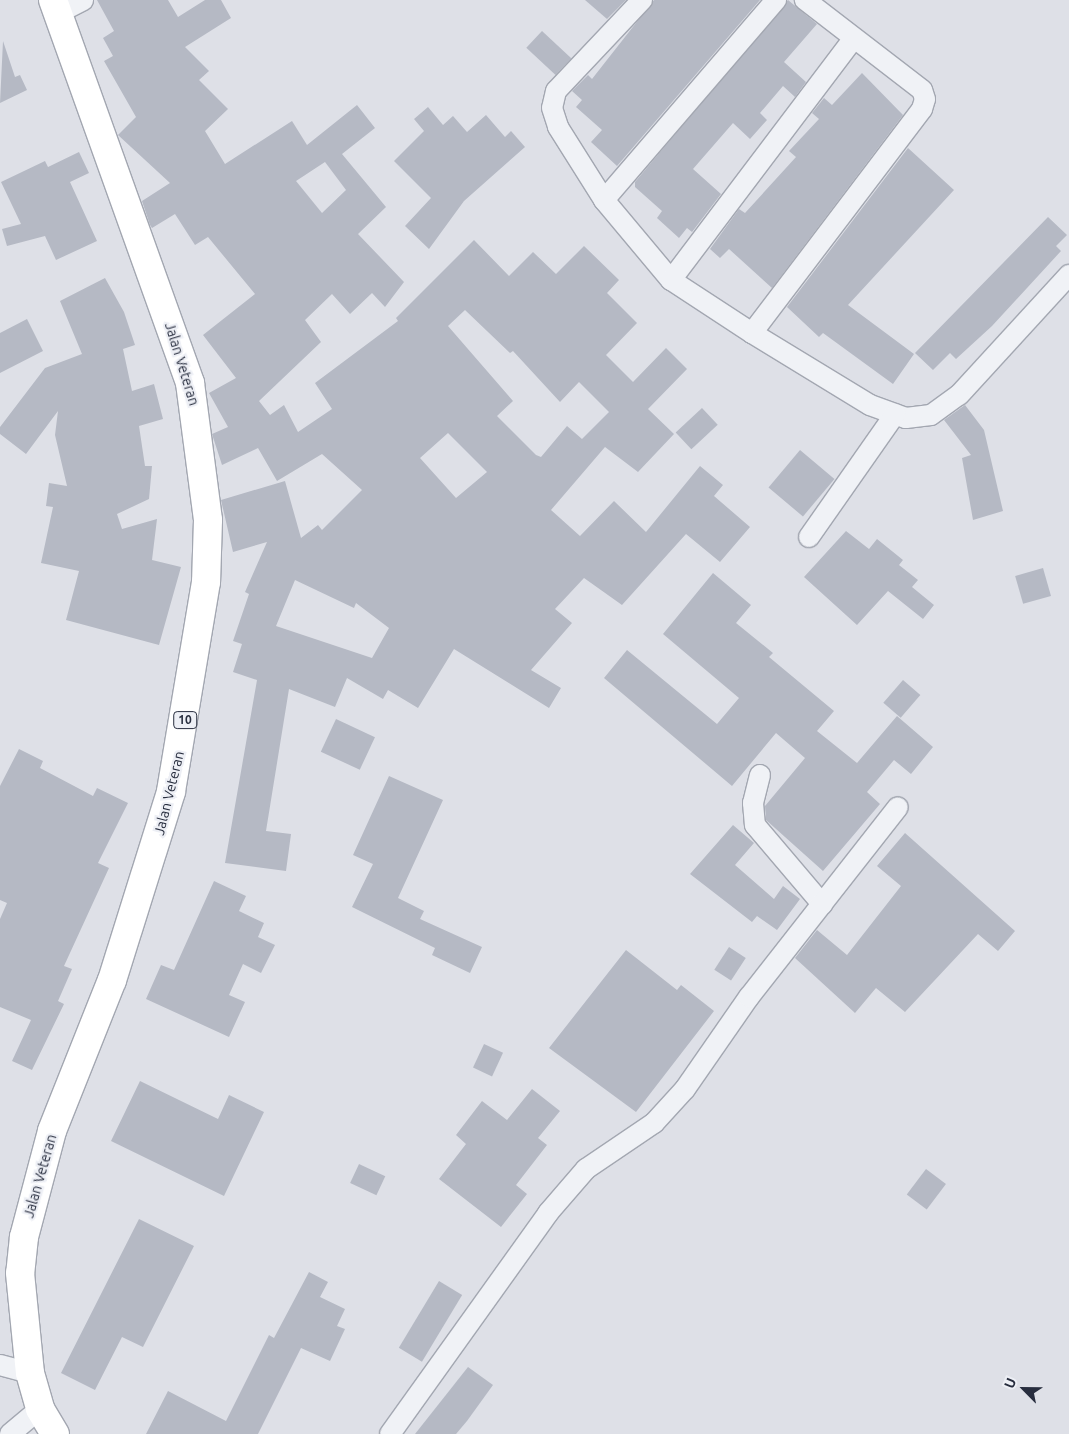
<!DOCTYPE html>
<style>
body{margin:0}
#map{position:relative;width:1069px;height:1434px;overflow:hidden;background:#dee0e7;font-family:Ubuntu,sans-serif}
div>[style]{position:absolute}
.building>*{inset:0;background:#b5b9c4;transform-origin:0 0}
.roads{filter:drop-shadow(1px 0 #a3a7b1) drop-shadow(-1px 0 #a3a7b1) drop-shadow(0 1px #a3a7b1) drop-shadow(0 -1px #a3a7b1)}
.minor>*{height:20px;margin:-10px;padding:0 10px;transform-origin:10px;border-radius:10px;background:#f0f2f6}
.trunk>*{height:28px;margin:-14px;padding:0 14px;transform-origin:14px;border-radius:14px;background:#fff}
span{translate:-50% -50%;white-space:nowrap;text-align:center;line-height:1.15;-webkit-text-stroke:4.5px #edeff5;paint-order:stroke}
.shield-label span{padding:1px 4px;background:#edeff5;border:1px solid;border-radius:4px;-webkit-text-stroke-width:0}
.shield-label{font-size:12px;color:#272d3e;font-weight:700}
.street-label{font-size:14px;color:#272d3e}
.north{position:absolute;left:999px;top:1364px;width:50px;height:50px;-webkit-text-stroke:4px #edeff5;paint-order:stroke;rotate:293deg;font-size:14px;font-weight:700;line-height:20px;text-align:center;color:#272d3e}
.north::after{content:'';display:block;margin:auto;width:18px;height:22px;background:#272d3e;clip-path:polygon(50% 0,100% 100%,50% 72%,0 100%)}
</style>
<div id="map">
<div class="building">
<div style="clip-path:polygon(evenodd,97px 0,168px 0,178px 17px,205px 0,221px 0,231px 18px,185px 47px,209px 71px,199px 80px,228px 109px,205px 131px,225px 164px,292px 121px,307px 145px,357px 105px,375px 128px,342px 154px,386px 207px,358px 234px,404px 282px,385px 307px,372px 293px,350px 314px,332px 294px,305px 320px,321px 342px,259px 401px,270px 415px,284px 405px,298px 432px,332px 409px,315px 383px,398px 321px,396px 318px,474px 240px,509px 276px,533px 252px,556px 274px,584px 246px,619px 280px,607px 293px,637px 323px,606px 355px,633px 382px,666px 348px,687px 369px,648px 409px,674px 434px,638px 472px,605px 447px,551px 510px,580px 536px,614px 501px,646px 532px,700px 466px,723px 485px,714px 496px,750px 527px,720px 562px,686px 534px,622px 605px,584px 578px,555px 609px,572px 623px,531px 670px,561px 688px,549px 708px,454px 649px,418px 708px,388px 690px,383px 699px,347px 678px,335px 707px,289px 689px,266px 831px,291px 834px,286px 871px,225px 863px,257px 680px,233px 672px,242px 644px,233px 641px,249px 594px,245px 592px,267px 542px,233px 552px,221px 500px,285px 481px,301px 538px,318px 525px,322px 530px,362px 490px,322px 454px,277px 481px,258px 448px,222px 465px,212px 434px,228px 427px,209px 393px,236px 378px,203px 335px,255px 294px,208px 237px,195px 245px,175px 214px,152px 228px,150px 225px,142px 201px,170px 183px,118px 135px,136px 117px,104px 61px,113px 56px,103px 38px,114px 31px,97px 0,325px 162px,346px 190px,322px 213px,296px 181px,325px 162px,97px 0,465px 310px,510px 353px,513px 351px,560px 402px,579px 382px,609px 412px,582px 439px,567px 426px,541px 457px,536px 455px,497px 416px,513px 401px,448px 326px,465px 310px,97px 0,448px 433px,487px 472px,456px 498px,420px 458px,448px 433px,97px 0,295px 580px,354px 608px,356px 603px,389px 628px,372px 658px,276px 626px,295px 580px)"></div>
<div style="clip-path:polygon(585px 0,626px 0,607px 19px)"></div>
<div style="clip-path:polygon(654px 0,760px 0,617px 166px,591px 142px,602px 130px,576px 107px,582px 100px,572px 91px,588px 75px,592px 79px)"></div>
<div style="clip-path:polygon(788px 0,817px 24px,784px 62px,806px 82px,795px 97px,783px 86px,760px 113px,767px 120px,750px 139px,733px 123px,693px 169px,721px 194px,692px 232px,687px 228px,679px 238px,657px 218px,662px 211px,635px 187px,635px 182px)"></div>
<div style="left:542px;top:31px;width:40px;height:23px;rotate:43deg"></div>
<div style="clip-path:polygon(3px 41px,15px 77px,20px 75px,27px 90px,0 103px)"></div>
<div style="clip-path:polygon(862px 73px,903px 115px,772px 288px,729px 249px,720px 258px,710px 249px,739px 209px,745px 213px,796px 157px,789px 151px,819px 119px,812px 113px,824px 98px,832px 105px)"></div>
<div style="clip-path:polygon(428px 107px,443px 125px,453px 116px,467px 132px,486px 115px,505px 137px,511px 131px,525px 147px,464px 201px,429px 249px,405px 226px,431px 198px,394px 161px,424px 131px,414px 119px)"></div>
<div style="clip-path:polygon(908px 148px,954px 190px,848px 305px,914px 354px,893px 384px,823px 333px,819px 337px,787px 307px)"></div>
<div style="clip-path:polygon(79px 152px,89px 173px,70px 182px,97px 241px,56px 260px,45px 236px,7px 246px,2px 229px,21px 224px,1px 182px,45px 161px,48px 167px)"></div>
<div style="clip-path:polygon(1048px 217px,1067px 235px,1056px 246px,1061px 251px,992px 326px,956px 359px,950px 353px,933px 370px,915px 353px)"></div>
<div style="clip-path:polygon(105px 278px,124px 312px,135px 345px,123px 349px,132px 391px,154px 384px,163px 419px,139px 426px,145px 466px,152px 466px,149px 499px,117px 514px,122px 529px,157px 519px,152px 560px,181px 567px,159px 645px,66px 620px,79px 571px,41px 563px,53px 507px,46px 506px,49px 483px,67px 486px,55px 435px,58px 411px,26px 454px,0 434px,0 427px,45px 368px,82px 354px,60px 301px)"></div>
<div style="clip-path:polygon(27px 319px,43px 351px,0 373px,0 333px)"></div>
<div style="clip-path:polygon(965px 405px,984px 430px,1003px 511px,973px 520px,962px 458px,971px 455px,944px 420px)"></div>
<div style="left:702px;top:408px;width:23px;height:36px;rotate:47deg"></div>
<div style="left:800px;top:450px;width:45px;height:49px;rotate:40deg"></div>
<div style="clip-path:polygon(846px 531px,869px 549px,877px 539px,903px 560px,899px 565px,918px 580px,912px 587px,934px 605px,923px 619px,888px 591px,857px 625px,804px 577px)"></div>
<div style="left:1043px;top:568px;width:29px;height:29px;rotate:74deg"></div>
<div style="clip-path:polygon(713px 573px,751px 605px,736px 623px,773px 653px,769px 657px,834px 711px,817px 731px,857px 763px,897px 716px,933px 747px,911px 774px,894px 760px,867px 792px,880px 804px,823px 871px,766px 820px,765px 806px,805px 758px,776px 733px,732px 786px,604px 678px,627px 650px,717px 724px,739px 698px,663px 634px)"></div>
<div style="left:903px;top:680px;width:23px;height:30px;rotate:41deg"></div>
<div style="left:336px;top:719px;width:43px;height:36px;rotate:25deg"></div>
<div style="clip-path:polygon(19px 749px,43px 761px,40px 768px,93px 796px,97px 788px,128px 803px,98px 863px,109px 868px,64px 966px,72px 969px,58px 1001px,64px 1004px,32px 1070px,12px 1061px,31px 1020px,0 1007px,0 919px,7px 903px,0 900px,0 786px)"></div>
<div style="clip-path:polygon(389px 776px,443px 800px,398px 898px,424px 911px,420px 919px,482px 947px,470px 973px,432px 955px,435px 948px,352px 907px,373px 864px,353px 855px)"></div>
<div style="clip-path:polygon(733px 825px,754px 843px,735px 865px,774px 899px,783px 886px,800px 899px,777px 930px,757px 916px,752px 922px,690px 874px)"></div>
<div style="clip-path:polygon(905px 833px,1015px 931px,998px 951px,978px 934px,905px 1012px,876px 988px,855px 1013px,795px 958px,817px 930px,847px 955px,901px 886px,877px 866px)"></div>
<div style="clip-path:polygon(214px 881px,246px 896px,239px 911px,264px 923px,258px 937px,275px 945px,261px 973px,243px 964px,229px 995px,245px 1002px,229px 1037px,146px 999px,161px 965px,174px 970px)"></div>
<div style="left:729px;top:947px;width:20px;height:27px;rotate:33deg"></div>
<div style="clip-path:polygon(626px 950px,677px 990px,681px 985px,714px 1011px,636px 1112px,549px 1048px)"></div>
<div style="left:484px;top:1044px;width:21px;height:26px;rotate:25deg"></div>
<div style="clip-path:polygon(140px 1081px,218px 1119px,229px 1095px,264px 1112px,224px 1196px,111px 1141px)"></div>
<div style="clip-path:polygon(532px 1089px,560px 1111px,538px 1138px,547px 1145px,516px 1185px,527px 1194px,501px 1227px,439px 1179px,466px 1144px,456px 1135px,482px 1101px,507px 1120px)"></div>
<div style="left:359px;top:1164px;width:29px;height:21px;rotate:25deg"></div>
<div style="left:926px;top:1169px;width:25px;height:32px;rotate:37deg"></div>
<div style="clip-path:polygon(139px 1219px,194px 1246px,143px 1347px,122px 1337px,95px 1390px,61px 1373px)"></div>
<div style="clip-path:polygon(309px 1272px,328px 1282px,320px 1297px,345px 1309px,337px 1326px,345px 1329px,330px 1361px,301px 1348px,258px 1434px,146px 1434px,168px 1391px,226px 1421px,269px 1335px,274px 1338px)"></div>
<div style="left:439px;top:1281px;width:27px;height:78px;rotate:31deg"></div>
<div style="clip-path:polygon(468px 1367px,493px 1385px,467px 1421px,456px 1434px,415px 1434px)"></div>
</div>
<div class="roads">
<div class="minor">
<div style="left:642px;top:0;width:125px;rotate:133.4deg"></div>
<div style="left:556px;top:91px;width:17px;rotate:103deg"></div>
<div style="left:552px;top:108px;width:20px;rotate:72deg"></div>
<div style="left:558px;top:127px;width:86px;rotate:57.8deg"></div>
<div style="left:604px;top:200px;width:104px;rotate:50.1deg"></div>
<div style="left:671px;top:280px;width:97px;rotate:33.2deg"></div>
<div style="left:752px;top:333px;width:138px;rotate:31.4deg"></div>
<div style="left:870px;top:405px;width:38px;rotate:20deg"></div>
<div style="left:906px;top:418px;width:25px;rotate:-7deg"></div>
<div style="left:931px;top:415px;width:34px;rotate:-36deg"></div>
<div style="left:959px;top:395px;width:163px;rotate:-47.5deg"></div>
<div style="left:58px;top:13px;width:28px;rotate:-27deg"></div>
<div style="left:604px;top:200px;width:264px;rotate:-49.3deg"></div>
<div style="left:671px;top:280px;width:303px;rotate:-52.9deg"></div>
<div style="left:752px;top:333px;width:281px;rotate:-52.8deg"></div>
<div style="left:922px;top:109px;width:10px;rotate:-73deg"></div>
<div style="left:925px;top:99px;width:9px;rotate:-108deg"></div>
<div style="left:922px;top:90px;width:148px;rotate:-142.4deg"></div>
<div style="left:809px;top:537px;width:150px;rotate:-55deg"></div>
<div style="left:760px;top:775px;width:29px;rotate:104deg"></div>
<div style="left:753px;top:803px;width:22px;rotate:85deg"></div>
<div style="left:755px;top:825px;width:104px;rotate:49.7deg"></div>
<div style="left:0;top:1365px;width:31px;rotate:15deg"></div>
<div style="left:10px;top:1434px;width:39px;rotate:-40deg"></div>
<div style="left:390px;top:1434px;width:272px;rotate:-54.4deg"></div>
<div style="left:548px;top:1213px;width:58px;rotate:-49.2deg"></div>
<div style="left:586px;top:1169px;width:82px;rotate:-34.1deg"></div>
<div style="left:654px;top:1123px;width:46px;rotate:-47.6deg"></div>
<div style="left:685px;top:1089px;width:112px;rotate:-55.2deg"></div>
<div style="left:749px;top:997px;width:241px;rotate:-51.9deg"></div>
</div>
<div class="trunk">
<div style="left:53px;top:0;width:407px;rotate:70.3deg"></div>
<div style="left:190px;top:383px;width:138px;rotate:82.5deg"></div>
<div style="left:208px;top:520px;width:62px;rotate:91.8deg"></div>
<div style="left:206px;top:582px;width:213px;rotate:99.5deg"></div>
<div style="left:171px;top:792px;width:197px;rotate:107.4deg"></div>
<div style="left:112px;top:980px;width:162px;rotate:111.7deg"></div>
<div style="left:52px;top:1131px;width:110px;rotate:104.8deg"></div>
<div style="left:24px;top:1237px;width:36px;rotate:96deg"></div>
<div style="left:20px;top:1273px;width:100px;rotate:84.3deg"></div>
<div style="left:30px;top:1373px;width:37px;rotate:74deg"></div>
<div style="left:40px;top:1409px;width:29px;rotate:59deg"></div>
</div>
</div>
<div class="shield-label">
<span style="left:185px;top:720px">10</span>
</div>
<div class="street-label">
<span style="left:182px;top:364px;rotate:73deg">Jalan Veteran</span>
<span style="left:169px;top:793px;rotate:-76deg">Jalan Veteran</span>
<span style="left:40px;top:1176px;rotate:-74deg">Jalan Veteran</span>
</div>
<div class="north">U</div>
</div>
